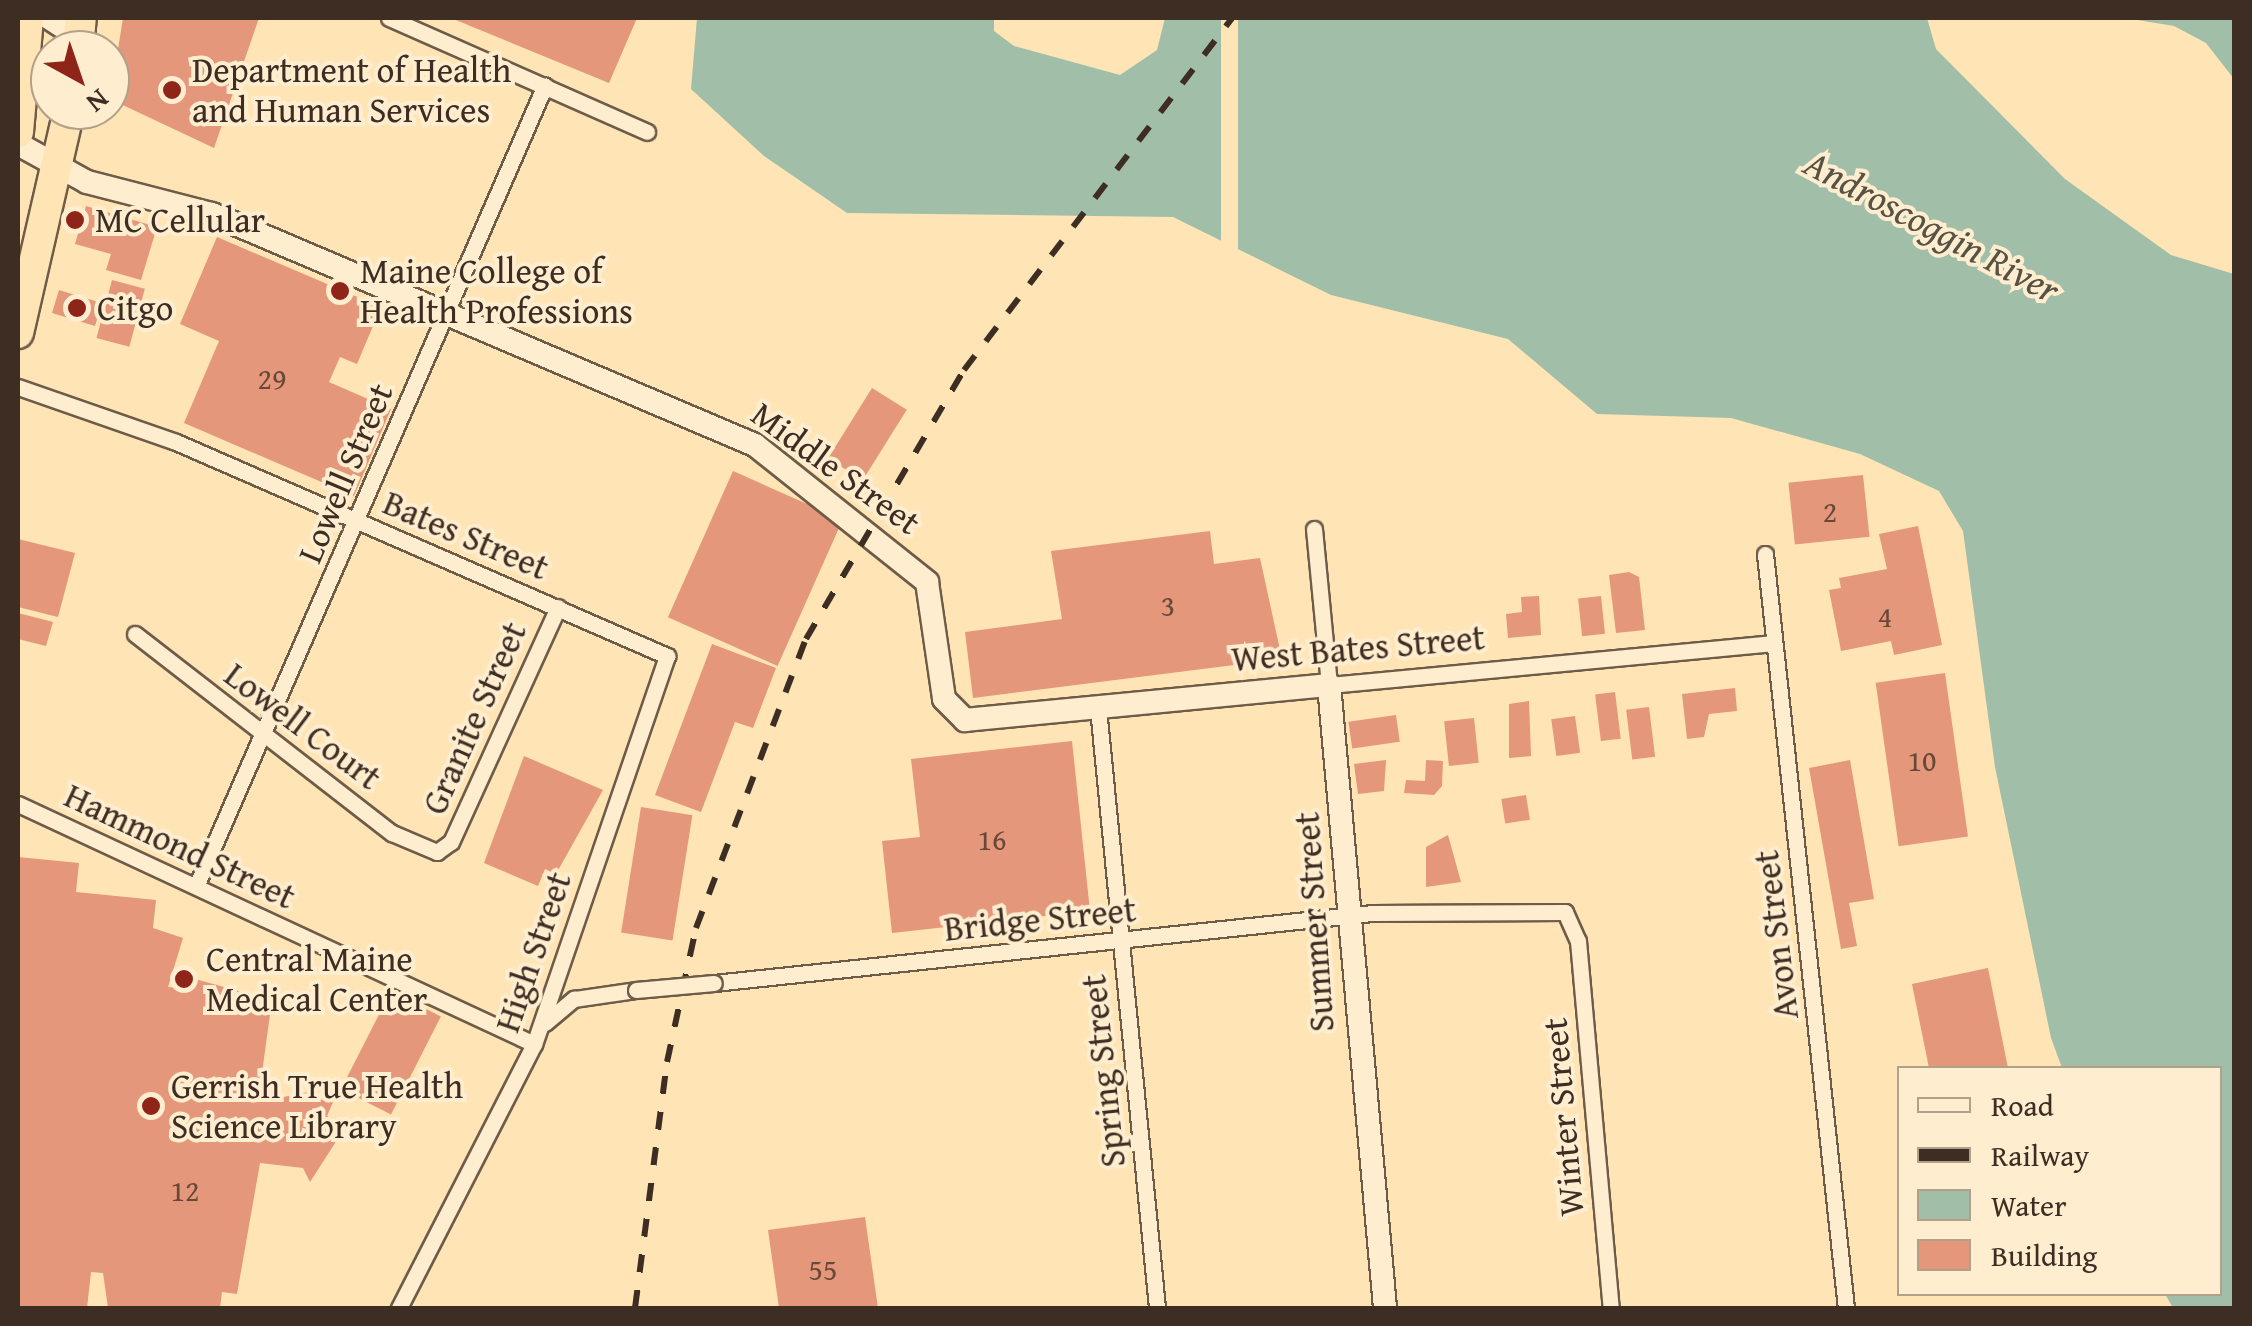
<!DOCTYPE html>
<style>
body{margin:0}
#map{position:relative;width:2252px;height:1326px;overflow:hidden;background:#ffe4b5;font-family:"Gentium Book Plus",serif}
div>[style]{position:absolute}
.water>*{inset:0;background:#a1bfa8}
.pier>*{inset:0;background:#ffe4b5;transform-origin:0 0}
.building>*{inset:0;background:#e4977a;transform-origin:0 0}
.roads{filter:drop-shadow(2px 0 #6e5b48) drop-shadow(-2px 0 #6e5b48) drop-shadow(0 2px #6e5b48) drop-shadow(0 -2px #6e5b48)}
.street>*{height:15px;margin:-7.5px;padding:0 7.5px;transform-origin:7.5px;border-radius:7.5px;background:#ffedcf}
.secondary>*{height:22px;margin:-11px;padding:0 11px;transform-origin:11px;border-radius:11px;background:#ffedcf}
.highway>*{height:30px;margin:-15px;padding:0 15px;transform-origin:15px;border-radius:15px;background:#ffe4b5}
.rail>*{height:6px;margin-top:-3px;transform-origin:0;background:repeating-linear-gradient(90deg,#3d2d23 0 18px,transparent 0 36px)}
.bridges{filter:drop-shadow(2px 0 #6e5b48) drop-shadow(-2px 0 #6e5b48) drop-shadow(0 2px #6e5b48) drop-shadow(0 -2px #6e5b48)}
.street-bridge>*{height:15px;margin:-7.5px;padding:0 7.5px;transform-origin:7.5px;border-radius:7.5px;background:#ffedcf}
.dots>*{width:28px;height:28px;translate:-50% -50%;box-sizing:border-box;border:5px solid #ffedcf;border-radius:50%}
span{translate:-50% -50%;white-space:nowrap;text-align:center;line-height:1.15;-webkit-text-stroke:8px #ffedcf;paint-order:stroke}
.number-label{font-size:30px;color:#674839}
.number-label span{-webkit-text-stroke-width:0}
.poi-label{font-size:35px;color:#3d2d23}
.left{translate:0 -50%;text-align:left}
.street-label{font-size:35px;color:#3d2d23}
.water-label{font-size:38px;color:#565244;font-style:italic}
.frame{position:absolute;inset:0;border:20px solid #3d2d23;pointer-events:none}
.legend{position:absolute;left:1897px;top:1066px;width:325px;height:230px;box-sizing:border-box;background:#ffedcf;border:2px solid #b1a08a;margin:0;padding:12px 18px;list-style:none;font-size:30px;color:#3d2d23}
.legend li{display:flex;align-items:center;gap:20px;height:50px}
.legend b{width:50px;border:2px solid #b1a08a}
.north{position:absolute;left:30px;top:30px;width:100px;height:100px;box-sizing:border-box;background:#ffedcf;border:2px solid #b1a08a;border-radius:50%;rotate:140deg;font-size:28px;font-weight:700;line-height:40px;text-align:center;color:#3d2d23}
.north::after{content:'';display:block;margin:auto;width:35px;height:45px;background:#8f2418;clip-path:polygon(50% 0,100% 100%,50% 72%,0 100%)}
</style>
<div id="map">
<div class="water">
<div style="clip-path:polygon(697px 18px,994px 18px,994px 31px,1014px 46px,1120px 75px,1157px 50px,1165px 18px,1927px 18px,1936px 49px,2065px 179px,2171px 255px,2234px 274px,2234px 1308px,2173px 1308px,2165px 1294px,2220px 1294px,2220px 1068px,2062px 1068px,2051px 1038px,1995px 767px,1963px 531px,1939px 491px,1860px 454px,1731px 418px,1597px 414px,1508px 339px,1331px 295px,1173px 217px,847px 213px,764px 156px,691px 89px)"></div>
<div style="clip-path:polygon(2125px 18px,2234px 18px,2234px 79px,2206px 43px,2174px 26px)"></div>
</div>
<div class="pier">
<div style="left:1221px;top:18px;width:17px;height:257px"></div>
</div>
<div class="building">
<div style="clip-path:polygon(123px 18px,259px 18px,214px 148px,110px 99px)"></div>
<div style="clip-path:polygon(451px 18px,637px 18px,609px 83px)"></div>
<div style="clip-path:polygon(86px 206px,157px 227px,141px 280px,106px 270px,111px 254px,75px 244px)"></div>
<div style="clip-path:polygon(217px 237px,381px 307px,357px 364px,340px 357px,329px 382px,391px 409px,354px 496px,184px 423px,219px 341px,180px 324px)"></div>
<div style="left:112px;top:280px;width:34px;height:60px;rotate:15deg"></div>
<div style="left:59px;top:290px;width:45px;height:24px;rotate:17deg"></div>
<div style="left:872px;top:388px;width:41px;height:83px;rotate:32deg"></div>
<div style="left:733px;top:471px;width:120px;height:160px;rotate:24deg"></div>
<div style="left:1863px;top:475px;width:62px;height:75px;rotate:84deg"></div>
<div style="clip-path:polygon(1918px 526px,1942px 645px,1894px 655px,1891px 641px,1841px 651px,1829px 590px,1841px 588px,1839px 578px,1887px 569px,1879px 534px)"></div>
<div style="clip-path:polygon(1210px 531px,1214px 564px,1260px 558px,1282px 659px,973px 698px,965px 632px,1062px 619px,1051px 551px)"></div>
<div style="clip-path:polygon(18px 539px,75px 553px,58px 617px,18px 607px)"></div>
<div style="clip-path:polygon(1629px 572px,1639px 577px,1645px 630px,1616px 633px,1609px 575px)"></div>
<div style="clip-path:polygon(1539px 596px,1541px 635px,1508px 638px,1506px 614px,1522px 612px,1521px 597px)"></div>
<div style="left:1601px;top:596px;width:38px;height:23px;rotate:84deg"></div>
<div style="clip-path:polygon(18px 613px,53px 622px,46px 646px,18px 639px)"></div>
<div style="clip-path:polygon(712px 644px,776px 668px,753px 728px,735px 722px,701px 812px,655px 795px)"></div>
<div style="left:1945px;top:673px;width:165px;height:70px;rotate:82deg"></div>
<div style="clip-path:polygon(1735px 688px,1737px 711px,1709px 714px,1704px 737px,1687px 739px,1682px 694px)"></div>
<div style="left:1615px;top:692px;width:47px;height:20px;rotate:83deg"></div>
<div style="clip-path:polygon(1529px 701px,1531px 756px,1509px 758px,1509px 704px)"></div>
<div style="left:1649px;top:707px;width:50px;height:23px;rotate:83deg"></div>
<div style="left:1396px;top:715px;width:27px;height:48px;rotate:82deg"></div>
<div style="left:1575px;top:716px;width:37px;height:24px;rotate:82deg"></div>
<div style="left:1474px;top:718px;width:45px;height:30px;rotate:84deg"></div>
<div style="clip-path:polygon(1072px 741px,1090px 911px,892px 933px,882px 841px,920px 837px,911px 759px)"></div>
<div style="clip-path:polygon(524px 756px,603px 790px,556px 874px,545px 869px,538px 886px,484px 863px)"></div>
<div style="clip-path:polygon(1386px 760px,1384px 791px,1358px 794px,1354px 764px)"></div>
<div style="clip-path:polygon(1426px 760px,1443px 761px,1442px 786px,1434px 795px,1404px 793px,1406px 780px,1425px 781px)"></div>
<div style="clip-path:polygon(1850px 760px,1874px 899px,1849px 903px,1857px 946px,1841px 949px,1809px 768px)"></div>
<div style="left:1526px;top:795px;width:25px;height:25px;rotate:81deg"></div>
<div style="left:641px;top:807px;width:52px;height:127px;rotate:9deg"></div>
<div style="clip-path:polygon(1448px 835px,1461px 882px,1426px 887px,1426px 847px)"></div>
<div style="clip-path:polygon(18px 857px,79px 863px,76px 892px,156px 900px,153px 928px,183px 938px,168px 987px,179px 988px,184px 976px,272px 1000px,258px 1102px,314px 1091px,313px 1098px,333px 1102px,327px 1116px,346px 1126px,310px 1182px,303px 1168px,260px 1163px,237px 1294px,222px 1292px,220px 1308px,108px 1308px,103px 1273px,91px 1272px,87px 1308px,18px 1308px)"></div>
<div style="clip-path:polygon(1988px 968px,2008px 1068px,1929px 1068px,1912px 984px)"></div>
<div style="left:391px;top:991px;width:56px;height:110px;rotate:27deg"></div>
<div style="clip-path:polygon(865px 1217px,878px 1308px,779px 1308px,768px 1230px)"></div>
</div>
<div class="roads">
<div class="street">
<div style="left:389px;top:18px;width:282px;rotate:23.8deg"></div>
<div style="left:18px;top:387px;width:167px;rotate:19.2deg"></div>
<div style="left:176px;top:442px;width:536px;rotate:23.55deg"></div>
<div style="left:667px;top:656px;width:410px;rotate:108.9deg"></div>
<div style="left:534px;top:1044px;width:297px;rotate:117.1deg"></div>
<div style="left:1314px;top:529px;width:157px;rotate:84.5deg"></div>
<div style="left:1329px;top:685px;width:445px;rotate:-5.4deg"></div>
<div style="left:1765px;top:554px;width:758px;rotate:83.87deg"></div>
<div style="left:135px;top:634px;width:325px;rotate:37.8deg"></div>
<div style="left:392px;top:833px;width:49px;rotate:22.9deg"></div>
<div style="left:437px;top:852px;width:17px;rotate:-36deg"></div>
<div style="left:451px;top:842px;width:258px;rotate:-65.5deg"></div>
<div style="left:1098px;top:708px;width:603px;rotate:84.38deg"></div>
<div style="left:18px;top:804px;width:569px;rotate:24.94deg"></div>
<div style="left:197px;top:884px;width:871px;rotate:-66.46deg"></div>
<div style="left:714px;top:983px;width:662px;rotate:-6.07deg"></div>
<div style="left:1372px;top:913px;width:193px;rotate:-0.3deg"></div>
<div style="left:1565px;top:912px;width:32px;rotate:66deg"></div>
<div style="left:1578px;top:941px;width:368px;rotate:84.9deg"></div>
<div style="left:545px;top:1023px;width:38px;rotate:-40deg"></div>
<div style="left:574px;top:999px;width:63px;rotate:-8.3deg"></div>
</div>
<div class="secondary">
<div style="left:49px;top:18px;width:37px;rotate:33deg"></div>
<div style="left:18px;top:144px;width:79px;rotate:28.8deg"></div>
<div style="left:87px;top:182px;width:129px;rotate:14.4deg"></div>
<div style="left:212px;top:214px;width:590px;rotate:23.05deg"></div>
<div style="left:755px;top:445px;width:220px;rotate:38.5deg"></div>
<div style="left:927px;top:582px;width:118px;rotate:81.7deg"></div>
<div style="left:944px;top:699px;width:30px;rotate:45deg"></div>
<div style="left:965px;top:720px;width:366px;rotate:-5.5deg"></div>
<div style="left:1329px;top:685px;width:626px;rotate:84.86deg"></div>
</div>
<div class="highway">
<div style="left:78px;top:50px;width:32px;rotate:-85deg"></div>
<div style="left:18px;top:132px;width:114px;rotate:-85deg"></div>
<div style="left:18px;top:333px;width:229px;rotate:-77.1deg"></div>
</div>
</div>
<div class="rail">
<div style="left:635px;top:1308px;width:248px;rotate:-82.6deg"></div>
<div style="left:667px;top:1062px;width:137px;rotate:-77.8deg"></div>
<div style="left:696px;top:928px;width:309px;rotate:-69.2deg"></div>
<div style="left:806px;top:639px;width:312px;rotate:-59.6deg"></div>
<div style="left:964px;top:370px;width:442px;rotate:-52.7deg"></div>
</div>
<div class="bridges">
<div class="street-bridge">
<div style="left:636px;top:990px;width:78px;rotate:-5.1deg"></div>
</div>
</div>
<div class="dots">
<div style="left:172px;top:90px;background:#8f2418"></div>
<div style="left:75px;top:220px;background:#8f2418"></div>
<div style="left:340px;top:291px;background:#8f2418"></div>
<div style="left:77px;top:308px;background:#8f2418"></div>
<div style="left:184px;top:979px;background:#8f2418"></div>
<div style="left:151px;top:1106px;background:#8f2418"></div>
</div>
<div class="number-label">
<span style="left:272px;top:378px">29</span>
<span style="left:1830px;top:511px">2</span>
<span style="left:1168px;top:605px">3</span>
<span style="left:1885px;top:616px">4</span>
<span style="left:1922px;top:760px">10</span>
<span style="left:992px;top:839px">16</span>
<span style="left:185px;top:1190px">12</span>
<span style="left:823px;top:1269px">55</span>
</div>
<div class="poi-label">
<span class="left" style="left:192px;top:90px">Department of Health<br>and Human Services</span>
<span class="left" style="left:95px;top:220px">MC Cellular</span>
<span class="left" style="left:360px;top:291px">Maine College of<br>Health Professions</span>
<span class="left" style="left:97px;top:308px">Citgo</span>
<span class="left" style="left:206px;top:979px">Central Maine<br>Medical Center</span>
<span class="left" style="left:171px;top:1106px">Gerrish True Health<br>Science Library</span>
</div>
<div class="street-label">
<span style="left:836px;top:468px;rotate:36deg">Middle Street</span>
<span style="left:345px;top:473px;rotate:-67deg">Lowell Street</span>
<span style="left:466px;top:535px;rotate:23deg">Bates Street</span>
<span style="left:1358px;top:648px;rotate:-5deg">West Bates Street</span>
<span style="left:474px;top:718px;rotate:-66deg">Granite Street</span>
<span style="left:303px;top:726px;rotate:37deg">Lowell Court</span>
<span style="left:180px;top:846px;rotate:25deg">Hammond Street</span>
<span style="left:1040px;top:919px;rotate:-6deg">Bridge Street</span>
<span style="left:1314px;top:922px;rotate:-94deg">Summer Street</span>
<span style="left:1776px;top:935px;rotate:-97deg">Avon Street</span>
<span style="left:533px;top:952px;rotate:-71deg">High Street</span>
<span style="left:1103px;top:1071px;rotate:-96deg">Spring Street</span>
<span style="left:1563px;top:1117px;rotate:-95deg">Winter Street</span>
</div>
<div class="water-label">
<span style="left:1932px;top:226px;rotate:28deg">Androscoggin River</span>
</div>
<div class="frame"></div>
<ul class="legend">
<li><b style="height:12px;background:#ffedcf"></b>Road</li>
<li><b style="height:12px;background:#3d2d23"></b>Railway</li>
<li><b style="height:28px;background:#a1bfa8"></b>Water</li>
<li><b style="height:28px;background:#e4977a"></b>Building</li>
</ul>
<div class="north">N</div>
</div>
